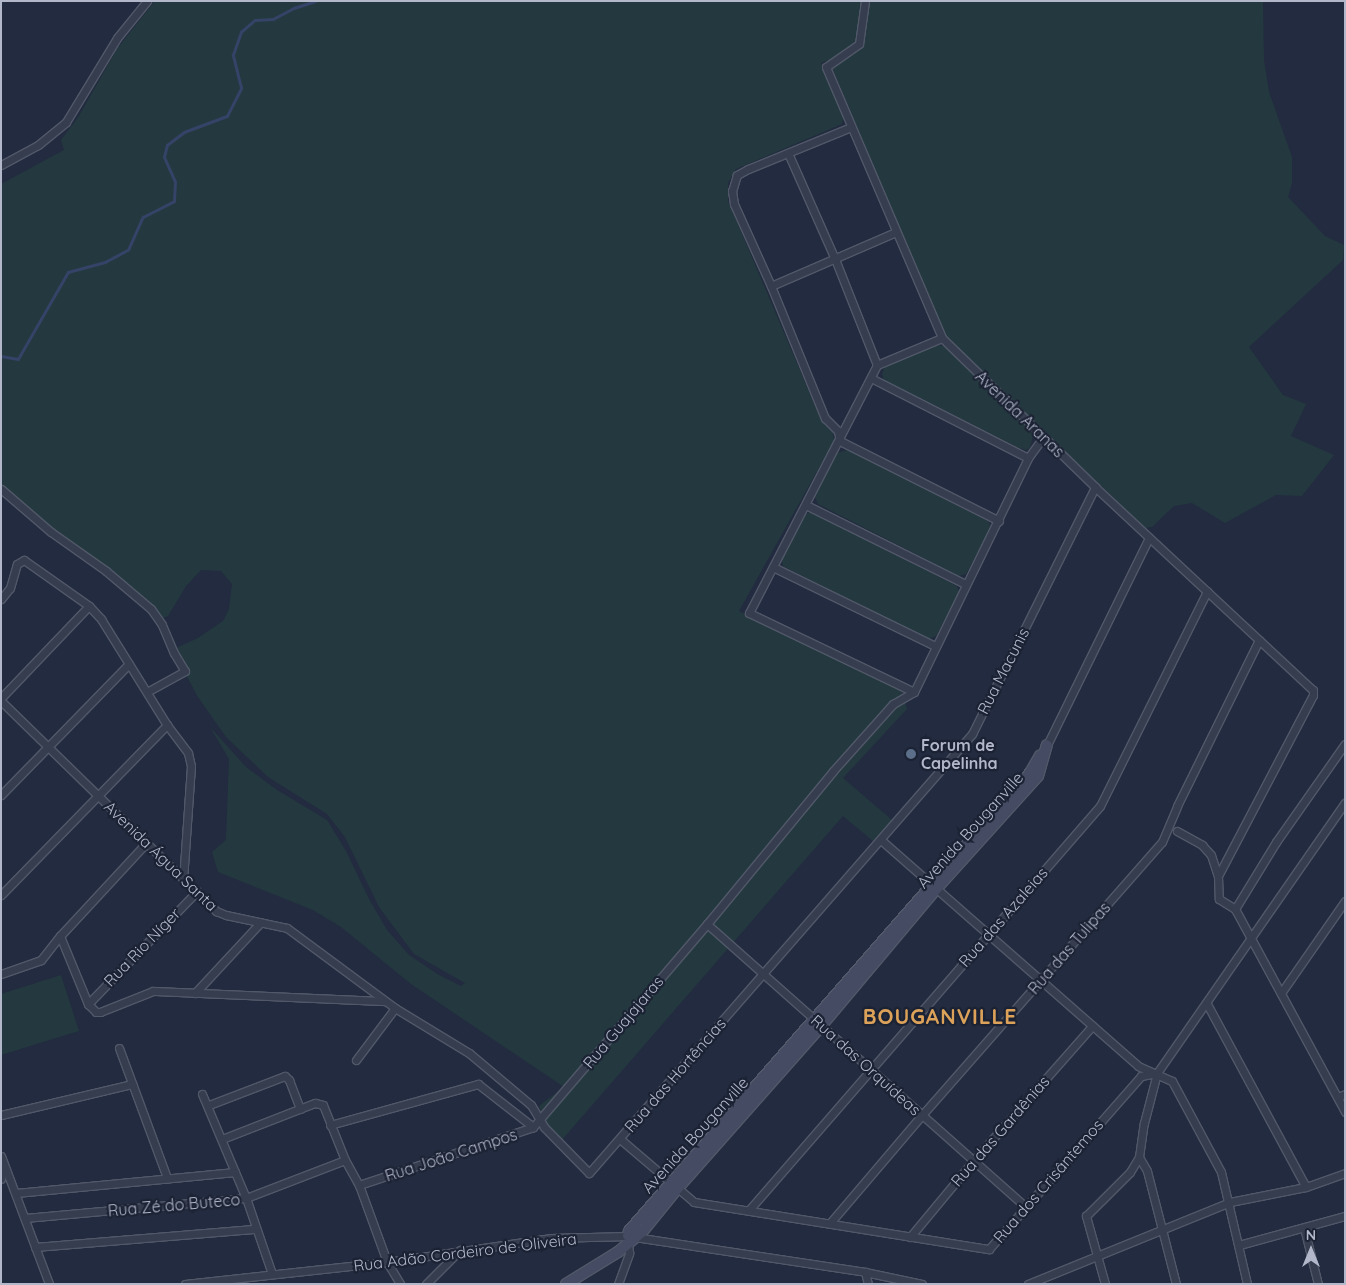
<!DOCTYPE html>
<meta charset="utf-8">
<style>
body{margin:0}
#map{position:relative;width:1346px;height:1285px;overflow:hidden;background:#222b3f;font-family:Quicksand,sans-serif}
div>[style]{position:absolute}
.green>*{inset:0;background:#24393f}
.stream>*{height:2.5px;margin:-1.25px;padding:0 1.25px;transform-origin:1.25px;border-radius:1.25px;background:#344367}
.roads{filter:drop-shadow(1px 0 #515869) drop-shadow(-1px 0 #515869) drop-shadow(0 1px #515869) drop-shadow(0 -1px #515869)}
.street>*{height:7px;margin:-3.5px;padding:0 3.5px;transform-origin:3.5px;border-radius:3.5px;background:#363d4e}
.secondary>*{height:10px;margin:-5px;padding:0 5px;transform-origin:5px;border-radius:5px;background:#444b62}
.dots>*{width:14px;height:14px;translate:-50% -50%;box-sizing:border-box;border:2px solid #1b2233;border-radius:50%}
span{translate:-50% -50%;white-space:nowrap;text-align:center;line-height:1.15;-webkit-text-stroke:4.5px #1b2233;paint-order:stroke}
.street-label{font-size:16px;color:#b2b8ca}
.poi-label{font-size:16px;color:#b2b8ca;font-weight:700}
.left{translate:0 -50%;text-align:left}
.district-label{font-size:21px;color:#dca25a;font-weight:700;letter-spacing:1px}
.frame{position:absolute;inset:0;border:2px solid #b2b8ca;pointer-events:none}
.north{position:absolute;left:1286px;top:1225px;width:50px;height:50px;-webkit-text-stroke:4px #1b2233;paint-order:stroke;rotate:0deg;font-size:14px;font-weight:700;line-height:20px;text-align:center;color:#b2b8ca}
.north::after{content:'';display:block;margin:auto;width:18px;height:22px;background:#b2b8ca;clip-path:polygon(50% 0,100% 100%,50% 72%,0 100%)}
</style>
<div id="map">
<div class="green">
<div style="clip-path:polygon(155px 1px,1263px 1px,1264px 60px,1269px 92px,1292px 157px,1292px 183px,1288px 197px,1325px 236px,1344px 245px,1343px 260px,1249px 347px,1283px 395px,1306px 404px,1291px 436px,1334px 455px,1302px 496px,1276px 495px,1225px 523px,1192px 503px,1174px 506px,1152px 527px,1145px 528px,946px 337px,829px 60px,821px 63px,843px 117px,842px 124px,736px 169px,728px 183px,728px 201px,821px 420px,833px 433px,834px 441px,739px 611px,902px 691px,907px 709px,843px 778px,892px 820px,873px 841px,843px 816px,561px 1141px,547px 1125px,539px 1106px,564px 1087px,411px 984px,341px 927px,313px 910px,218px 872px,212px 852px,226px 840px,229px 759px,210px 727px,246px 767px,277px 790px,327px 820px,346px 851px,369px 899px,387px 930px,409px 955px,439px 975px,461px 986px,465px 983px,414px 954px,379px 907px,345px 837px,327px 814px,268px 777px,226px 737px,198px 697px,178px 660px,176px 648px,198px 638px,223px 621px,229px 609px,232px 584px,221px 571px,201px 570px,186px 586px,168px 616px,157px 620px,134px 590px,68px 544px,5px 492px,1px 501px,1px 184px,64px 150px,61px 140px,79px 116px,117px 49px)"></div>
<div style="clip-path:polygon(936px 345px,944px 346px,1031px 431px,1033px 436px,1030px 447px,1027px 450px,1019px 448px,884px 380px,882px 374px,885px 366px)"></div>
<div style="clip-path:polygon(848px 450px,988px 521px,990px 525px,988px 534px,966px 574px,959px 576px,818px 504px,815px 497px,816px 492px,837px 453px)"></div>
<div style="clip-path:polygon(811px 512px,957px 586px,959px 592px,936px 636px,928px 639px,921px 636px,783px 566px,782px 558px,803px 515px)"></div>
<div style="clip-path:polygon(61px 975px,79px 1031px,1px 1055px,1px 994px)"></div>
</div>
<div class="stream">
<div style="left:1px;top:356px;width:17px;rotate:10deg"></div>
<div style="left:18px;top:359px;width:100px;rotate:-60.1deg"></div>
<div style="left:68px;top:272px;width:38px;rotate:-15deg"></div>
<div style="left:105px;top:262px;width:26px;rotate:-28deg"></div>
<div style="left:128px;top:250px;width:36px;rotate:-66deg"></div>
<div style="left:143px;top:217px;width:35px;rotate:-27deg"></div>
<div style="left:174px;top:201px;width:19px;rotate:-87deg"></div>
<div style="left:175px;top:182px;width:27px;rotate:-114deg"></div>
<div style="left:164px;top:157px;width:12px;rotate:-76deg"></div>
<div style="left:167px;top:145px;width:21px;rotate:-37deg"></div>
<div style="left:184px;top:132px;width:46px;rotate:-20.4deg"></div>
<div style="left:227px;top:116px;width:31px;rotate:-63deg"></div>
<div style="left:241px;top:88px;width:34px;rotate:-104deg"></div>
<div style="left:233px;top:55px;width:24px;rotate:-71deg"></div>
<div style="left:241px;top:32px;width:18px;rotate:-41deg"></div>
<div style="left:255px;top:20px;width:18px;rotate:-3deg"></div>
<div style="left:273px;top:19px;width:24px;rotate:-28deg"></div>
<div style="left:294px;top:8px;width:22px;rotate:-18deg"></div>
</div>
<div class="roads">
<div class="street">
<div style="left:865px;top:1px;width:43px;rotate:97.9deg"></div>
<div style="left:859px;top:44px;width:40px;rotate:145.1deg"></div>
<div style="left:826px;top:67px;width:295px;rotate:66.8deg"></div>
<div style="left:942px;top:338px;width:214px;rotate:44.2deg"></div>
<div style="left:1095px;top:487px;width:298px;rotate:43deg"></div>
<div style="left:1313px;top:690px;width:5px;rotate:90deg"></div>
<div style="left:1313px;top:695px;width:204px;rotate:117.7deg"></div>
<div style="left:851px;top:127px;width:111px;rotate:157.8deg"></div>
<div style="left:748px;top:169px;width:13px;rotate:151deg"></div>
<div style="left:737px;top:175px;width:17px;rotate:107deg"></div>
<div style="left:732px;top:191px;width:13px;rotate:81deg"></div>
<div style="left:734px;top:204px;width:90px;rotate:65.7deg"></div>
<div style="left:771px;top:286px;width:143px;rotate:67.8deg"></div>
<div style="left:825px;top:418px;width:18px;rotate:45deg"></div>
<div style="left:838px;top:431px;width:10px;rotate:79deg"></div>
<div style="left:840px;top:441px;width:178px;rotate:26.7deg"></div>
<div style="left:788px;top:153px;width:116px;rotate:66.1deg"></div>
<div style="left:835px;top:259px;width:114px;rotate:68.4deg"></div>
<div style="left:1px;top:165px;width:42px;rotate:-28.4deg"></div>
<div style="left:38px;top:145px;width:36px;rotate:-39deg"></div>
<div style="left:66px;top:122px;width:98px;rotate:-58.7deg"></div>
<div style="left:117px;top:38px;width:48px;rotate:-51deg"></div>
<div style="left:771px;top:286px;width:136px;rotate:-23.4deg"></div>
<div style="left:871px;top:378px;width:176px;rotate:27deg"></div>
<div style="left:1px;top:489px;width:66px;rotate:40.7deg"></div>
<div style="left:51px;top:532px;width:67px;rotate:35.3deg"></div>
<div style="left:106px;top:571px;width:59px;rotate:40.2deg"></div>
<div style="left:151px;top:609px;width:19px;rotate:55deg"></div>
<div style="left:162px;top:625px;width:30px;rotate:67deg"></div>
<div style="left:174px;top:653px;width:21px;rotate:59deg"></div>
<div style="left:185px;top:671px;width:43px;rotate:151.1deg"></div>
<div style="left:806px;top:505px;width:178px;rotate:26.4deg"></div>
<div style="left:773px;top:567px;width:180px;rotate:26deg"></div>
<div style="left:1px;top:599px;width:14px;rotate:-51deg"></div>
<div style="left:10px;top:588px;width:25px;rotate:-74deg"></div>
<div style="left:17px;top:564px;width:8px;rotate:-30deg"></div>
<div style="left:24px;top:560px;width:80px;rotate:35.3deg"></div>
<div style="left:89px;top:606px;width:18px;rotate:47deg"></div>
<div style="left:101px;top:619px;width:125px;rotate:58.1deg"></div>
<div style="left:167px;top:725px;width:35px;rotate:53deg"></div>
<div style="left:188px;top:753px;width:13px;rotate:77deg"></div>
<div style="left:191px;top:766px;width:113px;rotate:94deg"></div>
<div style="left:914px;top:692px;width:183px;rotate:-154.4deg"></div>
<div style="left:749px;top:613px;width:279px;rotate:-62.7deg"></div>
<div style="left:877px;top:365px;width:70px;rotate:-22.6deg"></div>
<div style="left:1px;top:698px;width:127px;rotate:-46.3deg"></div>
<div style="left:1px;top:701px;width:301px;rotate:44.3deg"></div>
<div style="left:216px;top:911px;width:11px;rotate:22deg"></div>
<div style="left:226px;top:915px;width:62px;rotate:12deg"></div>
<div style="left:287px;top:928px;width:134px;rotate:36.5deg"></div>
<div style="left:395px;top:1008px;width:87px;rotate:31.3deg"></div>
<div style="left:469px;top:1053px;width:81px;rotate:40deg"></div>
<div style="left:531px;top:1105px;width:26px;rotate:59deg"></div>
<div style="left:544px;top:1127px;width:64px;rotate:45.6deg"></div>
<div style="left:589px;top:1173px;width:583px;rotate:-48.9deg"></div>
<div style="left:972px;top:734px;width:276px;rotate:-63.5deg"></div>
<div style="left:1047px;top:745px;width:231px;rotate:-63.8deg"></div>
<div style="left:1px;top:795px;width:183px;rotate:-45.7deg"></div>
<div style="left:1177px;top:831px;width:29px;rotate:29deg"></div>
<div style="left:1202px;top:845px;width:13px;rotate:48deg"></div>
<div style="left:1211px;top:855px;width:22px;rotate:72deg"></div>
<div style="left:1218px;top:876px;width:23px;rotate:88deg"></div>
<div style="left:1219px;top:899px;width:19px;rotate:32deg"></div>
<div style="left:1235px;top:909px;width:231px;rotate:61.5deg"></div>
<div style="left:881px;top:840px;width:342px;rotate:41.3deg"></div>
<div style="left:1138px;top:1066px;width:37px;rotate:24deg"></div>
<div style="left:1172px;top:1081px;width:103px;rotate:61.7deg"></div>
<div style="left:1221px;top:1172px;width:115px;rotate:76.9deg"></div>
<div style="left:1px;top:895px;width:238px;rotate:-45.7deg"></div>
<div style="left:1235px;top:909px;width:79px;rotate:-58.5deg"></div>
<div style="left:1276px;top:842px;width:120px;rotate:-54.9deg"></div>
<div style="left:707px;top:924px;width:425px;rotate:41.6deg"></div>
<div style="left:60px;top:936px;width:74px;rotate:67.6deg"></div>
<div style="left:88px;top:1004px;width:11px;rotate:45deg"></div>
<div style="left:96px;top:1012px;width:4px"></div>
<div style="left:100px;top:1012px;width:57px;rotate:-21.6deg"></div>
<div style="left:153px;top:991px;width:231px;rotate:2.5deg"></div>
<div style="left:1px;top:974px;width:42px;rotate:-19.3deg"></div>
<div style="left:41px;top:960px;width:31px;rotate:-52deg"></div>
<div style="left:60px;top:936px;width:127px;rotate:-47.2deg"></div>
<div style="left:195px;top:993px;width:96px;rotate:-47.1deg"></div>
<div style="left:1281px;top:993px;width:112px;rotate:-55.2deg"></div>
<div style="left:88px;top:1004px;width:157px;rotate:-46deg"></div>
<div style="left:1207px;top:1004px;width:208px;rotate:61.6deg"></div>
<div style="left:119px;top:1048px;width:139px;rotate:69.7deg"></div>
<div style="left:356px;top:1060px;width:65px;rotate:-53.1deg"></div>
<div style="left:202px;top:1094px;width:113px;rotate:67.1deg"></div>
<div style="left:246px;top:1198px;width:80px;rotate:71.1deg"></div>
<div style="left:1338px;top:1097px;width:8px;rotate:-23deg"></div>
<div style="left:209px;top:1105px;width:81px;rotate:-20.9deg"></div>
<div style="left:285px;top:1076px;width:6px;rotate:45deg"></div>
<div style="left:289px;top:1080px;width:31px;rotate:69deg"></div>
<div style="left:1px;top:1115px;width:135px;rotate:-13.3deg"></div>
<div style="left:330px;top:1125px;width:154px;rotate:-15.5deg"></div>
<div style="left:478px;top:1084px;width:70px;rotate:38deg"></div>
<div style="left:222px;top:1139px;width:100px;rotate:-21.2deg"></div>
<div style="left:315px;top:1103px;width:8px;rotate:14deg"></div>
<div style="left:323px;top:1105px;width:59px;rotate:68.2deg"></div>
<div style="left:345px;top:1160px;width:29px;rotate:61deg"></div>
<div style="left:359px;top:1185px;width:82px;rotate:70deg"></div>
<div style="left:387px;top:1262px;width:26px;rotate:59deg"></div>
<div style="left:620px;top:1139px;width:97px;rotate:40.4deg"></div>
<div style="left:694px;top:1202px;width:299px;rotate:9.1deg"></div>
<div style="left:989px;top:1249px;width:230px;rotate:-48.7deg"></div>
<div style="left:1141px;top:1076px;width:16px;rotate:-11deg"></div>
<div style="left:1157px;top:1073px;width:329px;rotate:-55.2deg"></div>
<div style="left:1px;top:1156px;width:137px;rotate:69.4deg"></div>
<div style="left:1139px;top:1157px;width:16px;rotate:60deg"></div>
<div style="left:1147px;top:1171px;width:117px;rotate:75.6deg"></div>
<div style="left:1px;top:1179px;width:14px;rotate:-78deg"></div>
<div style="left:359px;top:1185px;width:183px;rotate:-18.4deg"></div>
<div style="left:533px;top:1127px;width:267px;rotate:-49.4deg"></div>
<div style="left:707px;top:924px;width:198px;rotate:-50.5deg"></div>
<div style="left:833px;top:771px;width:90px;rotate:-48.2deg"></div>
<div style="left:893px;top:704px;width:24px;rotate:-30deg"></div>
<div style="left:914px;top:692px;width:260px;rotate:-64deg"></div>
<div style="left:1028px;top:458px;width:26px;rotate:-54deg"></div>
<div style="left:16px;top:1193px;width:220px;rotate:-5.5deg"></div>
<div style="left:749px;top:1210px;width:535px;rotate:-49.02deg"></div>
<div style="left:1100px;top:806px;width:240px;rotate:-63.5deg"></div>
<div style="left:25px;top:1218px;width:222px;rotate:-5.2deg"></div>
<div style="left:246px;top:1198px;width:106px;rotate:-21deg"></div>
<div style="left:830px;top:1223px;width:142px;rotate:-49.6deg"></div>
<div style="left:922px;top:1115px;width:363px;rotate:-48.7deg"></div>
<div style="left:1162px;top:842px;width:39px;rotate:-67deg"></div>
<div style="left:1177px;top:806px;width:185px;rotate:-63.7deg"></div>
<div style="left:1304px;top:1228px;width:58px;rotate:76deg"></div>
<div style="left:910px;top:1237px;width:100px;rotate:-50.3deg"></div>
<div style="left:974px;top:1160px;width:179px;rotate:-48.6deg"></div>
<div style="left:1239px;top:1245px;width:110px;rotate:-15.3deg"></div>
<div style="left:35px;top:1247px;width:222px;rotate:-4.7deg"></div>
<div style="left:865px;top:1272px;width:12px;rotate:76deg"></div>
<div style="left:185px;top:1284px;width:203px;rotate:-6.2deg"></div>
<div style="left:387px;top:1262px;width:166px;rotate:-8.3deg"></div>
<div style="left:551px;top:1238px;width:77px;rotate:-1.5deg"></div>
<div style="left:628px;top:1236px;width:240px;rotate:8.6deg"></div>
<div style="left:865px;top:1272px;width:58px;rotate:11.9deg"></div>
<div style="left:426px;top:1284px;width:48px;rotate:-45deg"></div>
<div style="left:618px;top:1284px;width:33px;rotate:-70deg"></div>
<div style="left:629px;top:1253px;width:12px;rotate:-95deg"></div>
<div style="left:1028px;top:1284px;width:218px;rotate:-22.1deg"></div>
<div style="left:1230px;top:1202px;width:77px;rotate:-11.2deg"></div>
<div style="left:1306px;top:1187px;width:41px;rotate:-19.7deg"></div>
<div style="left:1105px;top:1284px;width:71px;rotate:-105.6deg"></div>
<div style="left:1086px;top:1216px;width:62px;rotate:-45deg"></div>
<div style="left:1130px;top:1172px;width:17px;rotate:-59deg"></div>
<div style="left:1139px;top:1157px;width:34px;rotate:-82deg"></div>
<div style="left:1144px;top:1123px;width:52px;rotate:-75.4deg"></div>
</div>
<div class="secondary">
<div style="left:628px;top:1236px;width:5px;rotate:-79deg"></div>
<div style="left:629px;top:1231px;width:609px;rotate:-48.8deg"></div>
<div style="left:1030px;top:773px;width:20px;rotate:-60deg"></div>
<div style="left:566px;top:1284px;width:61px;rotate:-31.6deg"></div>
<div style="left:618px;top:1252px;width:31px;rotate:-40deg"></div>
<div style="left:642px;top:1232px;width:55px;rotate:-50.9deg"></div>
<div style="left:677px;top:1189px;width:219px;rotate:-48.5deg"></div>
<div style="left:822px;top:1025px;width:179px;rotate:-50deg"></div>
<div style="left:937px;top:888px;width:151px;rotate:-48deg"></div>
<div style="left:1038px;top:776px;width:32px;rotate:-74deg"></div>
</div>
</div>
<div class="dots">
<div style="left:911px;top:754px;background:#5c6f8a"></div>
</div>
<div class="street-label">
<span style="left:1020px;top:414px;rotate:44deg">Avenida Aranas</span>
<span style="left:1003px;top:671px;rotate:-63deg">Rua Macunis</span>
<span style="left:970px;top:830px;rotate:-48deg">Avenida Bouganville</span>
<span style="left:161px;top:856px;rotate:44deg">Avenida Água Santa</span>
<span style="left:1003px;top:917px;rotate:-49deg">Rua das Azaleias</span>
<span style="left:142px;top:947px;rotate:-46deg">Rua Rio Níger</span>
<span style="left:1069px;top:948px;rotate:-49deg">Rua das Tulipas</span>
<span style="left:623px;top:1022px;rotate:-50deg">Rua Guajajaras</span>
<span style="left:866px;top:1065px;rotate:42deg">Rua das Orquídeas</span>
<span style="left:675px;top:1075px;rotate:-49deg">Rua das Hortências</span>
<span style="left:1000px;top:1131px;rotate:-49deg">Rua das Gardênias</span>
<span style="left:695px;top:1135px;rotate:-48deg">Avenida Bouganville</span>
<span style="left:451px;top:1155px;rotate:-18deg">Rua João Campos</span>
<span style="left:1048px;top:1181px;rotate:-49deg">Rua dos Crisântemos</span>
<span style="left:174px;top:1205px;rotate:-5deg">Rua Zé do Buteco</span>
<span style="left:465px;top:1252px;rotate:-7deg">Rua Adão Cordeiro de Oliveira</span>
</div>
<div class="poi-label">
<span class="left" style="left:921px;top:754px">Forum de<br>Capelinha</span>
</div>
<div class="district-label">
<span style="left:940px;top:1016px">BOUGANVILLE</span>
</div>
<div class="frame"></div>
<div class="north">N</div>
</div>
